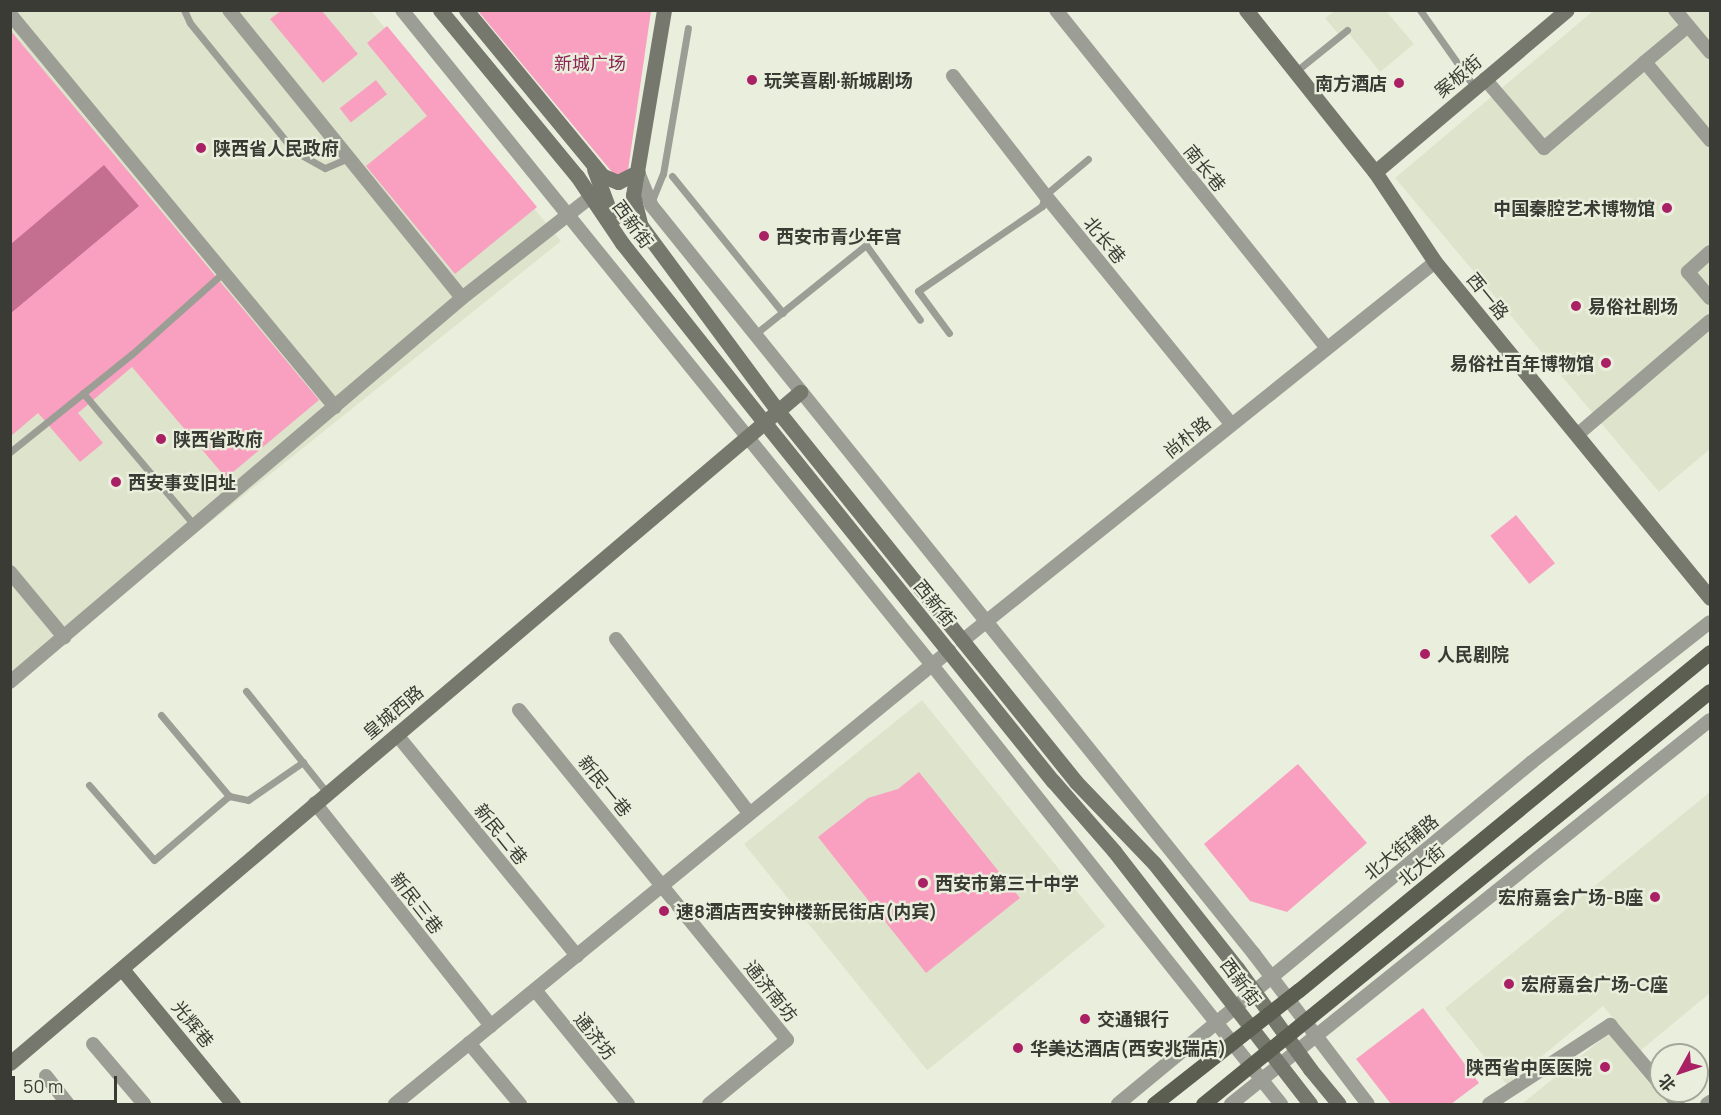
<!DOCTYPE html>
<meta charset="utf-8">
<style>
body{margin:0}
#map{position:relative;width:1721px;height:1115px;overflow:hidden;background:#eaefdd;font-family:Manrope,"Noto Sans SC",sans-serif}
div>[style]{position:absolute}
.built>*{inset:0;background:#dee4cb;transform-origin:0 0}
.green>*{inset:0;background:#f9a0c0;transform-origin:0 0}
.water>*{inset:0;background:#c46f8f}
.lane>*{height:7px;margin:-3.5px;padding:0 3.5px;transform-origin:3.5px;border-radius:3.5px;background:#9c9e96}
.street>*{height:14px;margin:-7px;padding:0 7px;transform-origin:7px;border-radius:7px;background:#9c9e96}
.secondary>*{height:15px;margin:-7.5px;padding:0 7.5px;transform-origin:7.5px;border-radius:7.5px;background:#76786d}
.primary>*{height:15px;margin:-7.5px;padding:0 7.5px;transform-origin:7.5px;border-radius:7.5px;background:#5b5e51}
.dots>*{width:16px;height:16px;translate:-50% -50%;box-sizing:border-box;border:3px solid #eaefdd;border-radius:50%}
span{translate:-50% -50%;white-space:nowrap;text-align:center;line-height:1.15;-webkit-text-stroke:4.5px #eaefdd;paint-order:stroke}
.park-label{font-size:18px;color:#8c2555}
.street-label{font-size:18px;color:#3a3b34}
.poi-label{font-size:18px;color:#3a3b34;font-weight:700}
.left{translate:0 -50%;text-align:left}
.right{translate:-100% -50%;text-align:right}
.frame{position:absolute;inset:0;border:12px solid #3a3b34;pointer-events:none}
.north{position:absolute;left:1649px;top:1043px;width:60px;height:60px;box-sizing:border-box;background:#eaefdd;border:2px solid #a4a799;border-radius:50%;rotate:230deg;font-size:16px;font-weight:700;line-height:24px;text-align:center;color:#3a3b34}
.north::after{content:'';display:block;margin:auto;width:21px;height:27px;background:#aa2064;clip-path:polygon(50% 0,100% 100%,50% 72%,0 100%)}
.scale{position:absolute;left:12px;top:1076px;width:105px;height:27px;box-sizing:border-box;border:3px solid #3a3b34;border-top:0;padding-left:8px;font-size:18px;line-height:21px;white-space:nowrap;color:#3a3b34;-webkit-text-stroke:4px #eaefdd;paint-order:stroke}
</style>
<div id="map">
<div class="built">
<div style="clip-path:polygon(11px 11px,371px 11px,561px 241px,11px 682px)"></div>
<div style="clip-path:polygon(1335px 11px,1386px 11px,1414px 44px,1380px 72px,1346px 30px,1339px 35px,1325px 18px)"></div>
<div style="clip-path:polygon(1593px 11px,1710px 11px,1710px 449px,1659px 492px,1395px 178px)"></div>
<div style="left:922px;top:700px;width:291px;height:229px;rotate:51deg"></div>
<div style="clip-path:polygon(1710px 792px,1710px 993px,1640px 1051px,1603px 1006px,1507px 1085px,1445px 1008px)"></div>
<div style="clip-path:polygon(1613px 1030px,1672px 1104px,1522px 1104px)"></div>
</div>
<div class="green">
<div style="clip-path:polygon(281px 11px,322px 11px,358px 54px,323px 83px,270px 19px)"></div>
<div style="clip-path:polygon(478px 11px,651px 11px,628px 170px,617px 178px)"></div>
<div style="clip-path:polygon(387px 26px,537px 207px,455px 274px,366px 166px,427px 116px,367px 43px)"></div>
<div style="clip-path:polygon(10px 30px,319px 400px,226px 478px,132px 367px,78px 413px,103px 443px,80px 462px,38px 413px,11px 436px)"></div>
<div style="left:376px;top:80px;width:18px;height:46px;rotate:52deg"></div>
<div style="left:1516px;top:515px;width:62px;height:33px;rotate:51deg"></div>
<div style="clip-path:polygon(1298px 764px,1367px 843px,1287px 912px,1250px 901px,1204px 844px)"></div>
<div style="clip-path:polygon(919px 772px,1020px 898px,926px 973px,818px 837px,868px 798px,898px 789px)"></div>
<div style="clip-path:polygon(1423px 1008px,1479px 1083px,1451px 1104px,1391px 1104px,1356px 1059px)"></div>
</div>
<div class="water">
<div style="clip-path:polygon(104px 165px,139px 206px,11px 313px,11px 244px)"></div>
</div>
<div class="lane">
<div style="left:184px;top:10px;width:14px;rotate:65deg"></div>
<div style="left:190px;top:23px;width:165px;rotate:50.9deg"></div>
<div style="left:294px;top:151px;width:35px;rotate:29deg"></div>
<div style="left:325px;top:168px;width:26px;rotate:-23deg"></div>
<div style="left:1420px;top:10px;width:95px;rotate:54.8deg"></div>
<div style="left:1295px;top:72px;width:67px;rotate:-38.9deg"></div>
<div style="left:672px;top:176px;width:176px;rotate:51deg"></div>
<div style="left:651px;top:203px;width:31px;rotate:-68deg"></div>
<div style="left:663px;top:174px;width:148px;rotate:-80.3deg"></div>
<div style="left:949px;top:333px;width:52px;rotate:-126.4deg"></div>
<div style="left:918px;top:291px;width:150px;rotate:-34.4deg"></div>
<div style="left:1042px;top:206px;width:11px;rotate:-75deg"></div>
<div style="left:1045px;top:195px;width:56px;rotate:-39.9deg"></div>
<div style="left:754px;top:335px;width:144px;rotate:-38.8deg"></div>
<div style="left:866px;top:245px;width:92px;rotate:54.2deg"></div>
<div style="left:83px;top:393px;width:174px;rotate:49.9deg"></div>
<div style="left:10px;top:452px;width:156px;rotate:-38.8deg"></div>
<div style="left:132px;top:354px;width:123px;rotate:-41.7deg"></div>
<div style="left:246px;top:691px;width:130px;rotate:51.5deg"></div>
<div style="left:161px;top:715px;width:106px;rotate:50deg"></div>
<div style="left:229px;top:796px;width:19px;rotate:12deg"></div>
<div style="left:248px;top:800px;width:67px;rotate:-34.6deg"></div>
<div style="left:89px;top:785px;width:99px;rotate:49.1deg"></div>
<div style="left:154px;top:860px;width:99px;rotate:-40.5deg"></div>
</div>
<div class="street">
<div style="left:229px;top:10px;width:370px;rotate:51deg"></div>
<div style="left:402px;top:10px;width:843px;rotate:51.02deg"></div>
<div style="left:932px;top:665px;width:561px;rotate:51.52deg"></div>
<div style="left:1056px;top:10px;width:432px;rotate:51.3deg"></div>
<div style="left:1675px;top:10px;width:55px;rotate:50.2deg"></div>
<div style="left:10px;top:14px;width:510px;rotate:50.41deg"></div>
<div style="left:1688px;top:26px;width:56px;rotate:140.1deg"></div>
<div style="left:1645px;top:62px;width:102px;rotate:50.2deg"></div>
<div style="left:953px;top:76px;width:150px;rotate:52.3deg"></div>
<div style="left:1045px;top:195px;width:295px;rotate:50.9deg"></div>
<div style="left:1485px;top:79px;width:91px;rotate:49.5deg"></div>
<div style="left:1544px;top:148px;width:133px;rotate:-40.4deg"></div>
<div style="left:638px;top:172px;width:35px;rotate:68deg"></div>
<div style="left:651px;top:205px;width:962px;rotate:51.16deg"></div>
<div style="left:1254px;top:954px;width:188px;rotate:52.8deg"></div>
<div style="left:1710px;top:252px;width:30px;rotate:138deg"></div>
<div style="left:1688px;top:272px;width:34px;rotate:50deg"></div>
<div style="left:1577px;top:435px;width:175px;rotate:-40.6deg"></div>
<div style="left:10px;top:572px;width:85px;rotate:50.3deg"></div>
<div style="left:616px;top:639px;width:220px;rotate:52.6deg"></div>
<div style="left:962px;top:641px;width:606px;rotate:-38.7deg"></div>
<div style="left:10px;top:682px;width:593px;rotate:-40.35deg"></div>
<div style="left:462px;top:298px;width:164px;rotate:-38.1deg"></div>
<div style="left:519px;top:710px;width:425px;rotate:50.9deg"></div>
<div style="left:787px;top:1040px;width:101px;rotate:140.6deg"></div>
<div style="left:397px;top:735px;width:285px;rotate:50.8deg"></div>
<div style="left:315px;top:803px;width:284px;rotate:51.7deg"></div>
<div style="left:535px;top:990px;width:147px;rotate:50.8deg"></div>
<div style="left:469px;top:1043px;width:80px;rotate:50.1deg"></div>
<div style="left:93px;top:1044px;width:79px;rotate:49.6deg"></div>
<div style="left:46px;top:1076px;width:36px;rotate:52deg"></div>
<div style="left:1667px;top:1091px;width:17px;rotate:50deg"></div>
<div style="left:395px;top:1104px;width:716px;rotate:-39.27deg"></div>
<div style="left:1118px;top:1104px;width:537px;rotate:-39.56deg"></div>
<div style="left:1532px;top:762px;width:226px;rotate:-38.2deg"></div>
<div style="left:1231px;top:1104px;width:614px;rotate:-38.72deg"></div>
<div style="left:1489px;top:1104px;width:145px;rotate:-33.1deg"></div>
<div style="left:1610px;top:1025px;width:79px;rotate:49.6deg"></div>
<div style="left:1707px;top:1104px;width:4px;rotate:-34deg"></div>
</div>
<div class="secondary">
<div style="left:440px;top:10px;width:215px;rotate:50.5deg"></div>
<div style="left:577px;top:176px;width:81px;rotate:56.1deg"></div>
<div style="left:622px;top:243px;width:228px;rotate:51.6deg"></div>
<div style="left:764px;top:422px;width:461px;rotate:51.2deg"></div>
<div style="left:1053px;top:781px;width:93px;rotate:48.9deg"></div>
<div style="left:1114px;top:851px;width:320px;rotate:52.2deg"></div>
<div style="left:466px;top:10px;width:215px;rotate:50.5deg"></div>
<div style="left:603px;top:176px;width:16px;rotate:22deg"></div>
<div style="left:618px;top:182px;width:22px;rotate:-27deg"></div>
<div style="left:664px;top:10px;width:188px;rotate:99.5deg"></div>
<div style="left:633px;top:195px;width:32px;rotate:76deg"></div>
<div style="left:641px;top:226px;width:229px;rotate:53.5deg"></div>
<div style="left:777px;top:410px;width:477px;rotate:51.2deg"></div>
<div style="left:1076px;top:782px;width:112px;rotate:46.1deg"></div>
<div style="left:1154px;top:863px;width:134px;rotate:51.7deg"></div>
<div style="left:1237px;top:968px;width:125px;rotate:54.1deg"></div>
<div style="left:1310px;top:1069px;width:45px;rotate:50.4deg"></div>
<div style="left:1246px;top:10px;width:207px;rotate:51.5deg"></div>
<div style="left:1375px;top:172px;width:108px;rotate:56.3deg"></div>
<div style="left:1435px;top:262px;width:434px;rotate:50.7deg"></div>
<div style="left:594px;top:169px;width:54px;rotate:69.6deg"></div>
<div style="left:1375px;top:172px;width:251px;rotate:-40.2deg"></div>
<div style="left:122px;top:969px;width:175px;rotate:50.6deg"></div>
<div style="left:10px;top:1063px;width:1037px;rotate:-40.34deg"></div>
</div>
<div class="primary">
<div style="left:1154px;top:1104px;width:184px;rotate:-38.2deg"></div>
<div style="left:1299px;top:990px;width:532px;rotate:-39.43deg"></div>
<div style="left:1203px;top:1104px;width:654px;rotate:-39.17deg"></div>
</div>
<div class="dots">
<div style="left:752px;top:80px;background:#aa2064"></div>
<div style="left:1399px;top:83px;background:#aa2064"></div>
<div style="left:201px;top:148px;background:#aa2064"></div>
<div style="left:1667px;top:208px;background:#aa2064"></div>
<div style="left:764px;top:236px;background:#aa2064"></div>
<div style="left:1576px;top:306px;background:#aa2064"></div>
<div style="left:1606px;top:363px;background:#aa2064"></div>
<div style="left:161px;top:439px;background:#aa2064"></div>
<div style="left:116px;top:482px;background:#aa2064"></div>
<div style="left:1425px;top:654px;background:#aa2064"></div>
<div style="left:923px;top:883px;background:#aa2064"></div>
<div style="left:1655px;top:897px;background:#aa2064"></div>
<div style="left:664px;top:911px;background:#aa2064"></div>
<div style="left:1509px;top:984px;background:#aa2064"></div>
<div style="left:1085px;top:1019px;background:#aa2064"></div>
<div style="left:1018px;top:1048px;background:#aa2064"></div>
<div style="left:1605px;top:1067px;background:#aa2064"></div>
</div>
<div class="park-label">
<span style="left:590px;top:63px">新城广场</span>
</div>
<div class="street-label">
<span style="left:1458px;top:76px;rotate:-40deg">案板街</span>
<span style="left:1205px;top:168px;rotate:51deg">南长巷</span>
<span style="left:633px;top:224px;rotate:54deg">西新街</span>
<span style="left:1105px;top:240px;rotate:51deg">北长巷</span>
<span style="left:1488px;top:296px;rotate:51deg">西一路</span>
<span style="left:1187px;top:437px;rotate:-39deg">尚朴路</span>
<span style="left:935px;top:603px;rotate:51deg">西新街</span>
<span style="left:393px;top:712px;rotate:-40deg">皇城西路</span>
<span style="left:605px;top:786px;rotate:51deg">新民一巷</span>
<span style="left:501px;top:834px;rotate:51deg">新民二巷</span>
<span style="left:1401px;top:847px;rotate:-40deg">北大街辅路</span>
<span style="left:1421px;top:865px;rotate:-39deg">北大街</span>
<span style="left:417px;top:903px;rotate:52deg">新民三巷</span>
<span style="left:1241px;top:982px;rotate:53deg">西新街</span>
<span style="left:771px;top:991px;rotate:51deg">通济南坊</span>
<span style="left:193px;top:1024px;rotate:51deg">光辉巷</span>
<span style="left:595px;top:1036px;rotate:51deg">通济坊</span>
</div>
<div class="poi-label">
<span class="left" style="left:764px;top:80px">玩笑喜剧·新城剧场</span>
<span class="right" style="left:1387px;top:83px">南方酒店</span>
<span class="left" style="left:213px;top:148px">陕西省人民政府</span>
<span class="right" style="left:1655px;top:208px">中国秦腔艺术博物馆</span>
<span class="left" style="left:776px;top:236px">西安市青少年宫</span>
<span class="left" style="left:1588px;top:306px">易俗社剧场</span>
<span class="right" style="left:1594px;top:363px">易俗社百年博物馆</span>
<span class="left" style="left:173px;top:439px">陕西省政府</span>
<span class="left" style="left:128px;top:482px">西安事变旧址</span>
<span class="left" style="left:1437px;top:654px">人民剧院</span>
<span class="left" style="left:935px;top:883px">西安市第三十中学</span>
<span class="right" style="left:1643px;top:897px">宏府嘉会广场-B座</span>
<span class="left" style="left:676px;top:911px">速8酒店西安钟楼新民街店(内宾)</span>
<span class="left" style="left:1521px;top:984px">宏府嘉会广场-C座</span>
<span class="left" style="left:1097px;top:1019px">交通银行</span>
<span class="left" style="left:1030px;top:1048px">华美达酒店(西安兆瑞店)</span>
<span class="right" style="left:1592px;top:1067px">陕西省中医医院</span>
</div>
<div class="frame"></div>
<div class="north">北</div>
<div class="scale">50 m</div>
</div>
